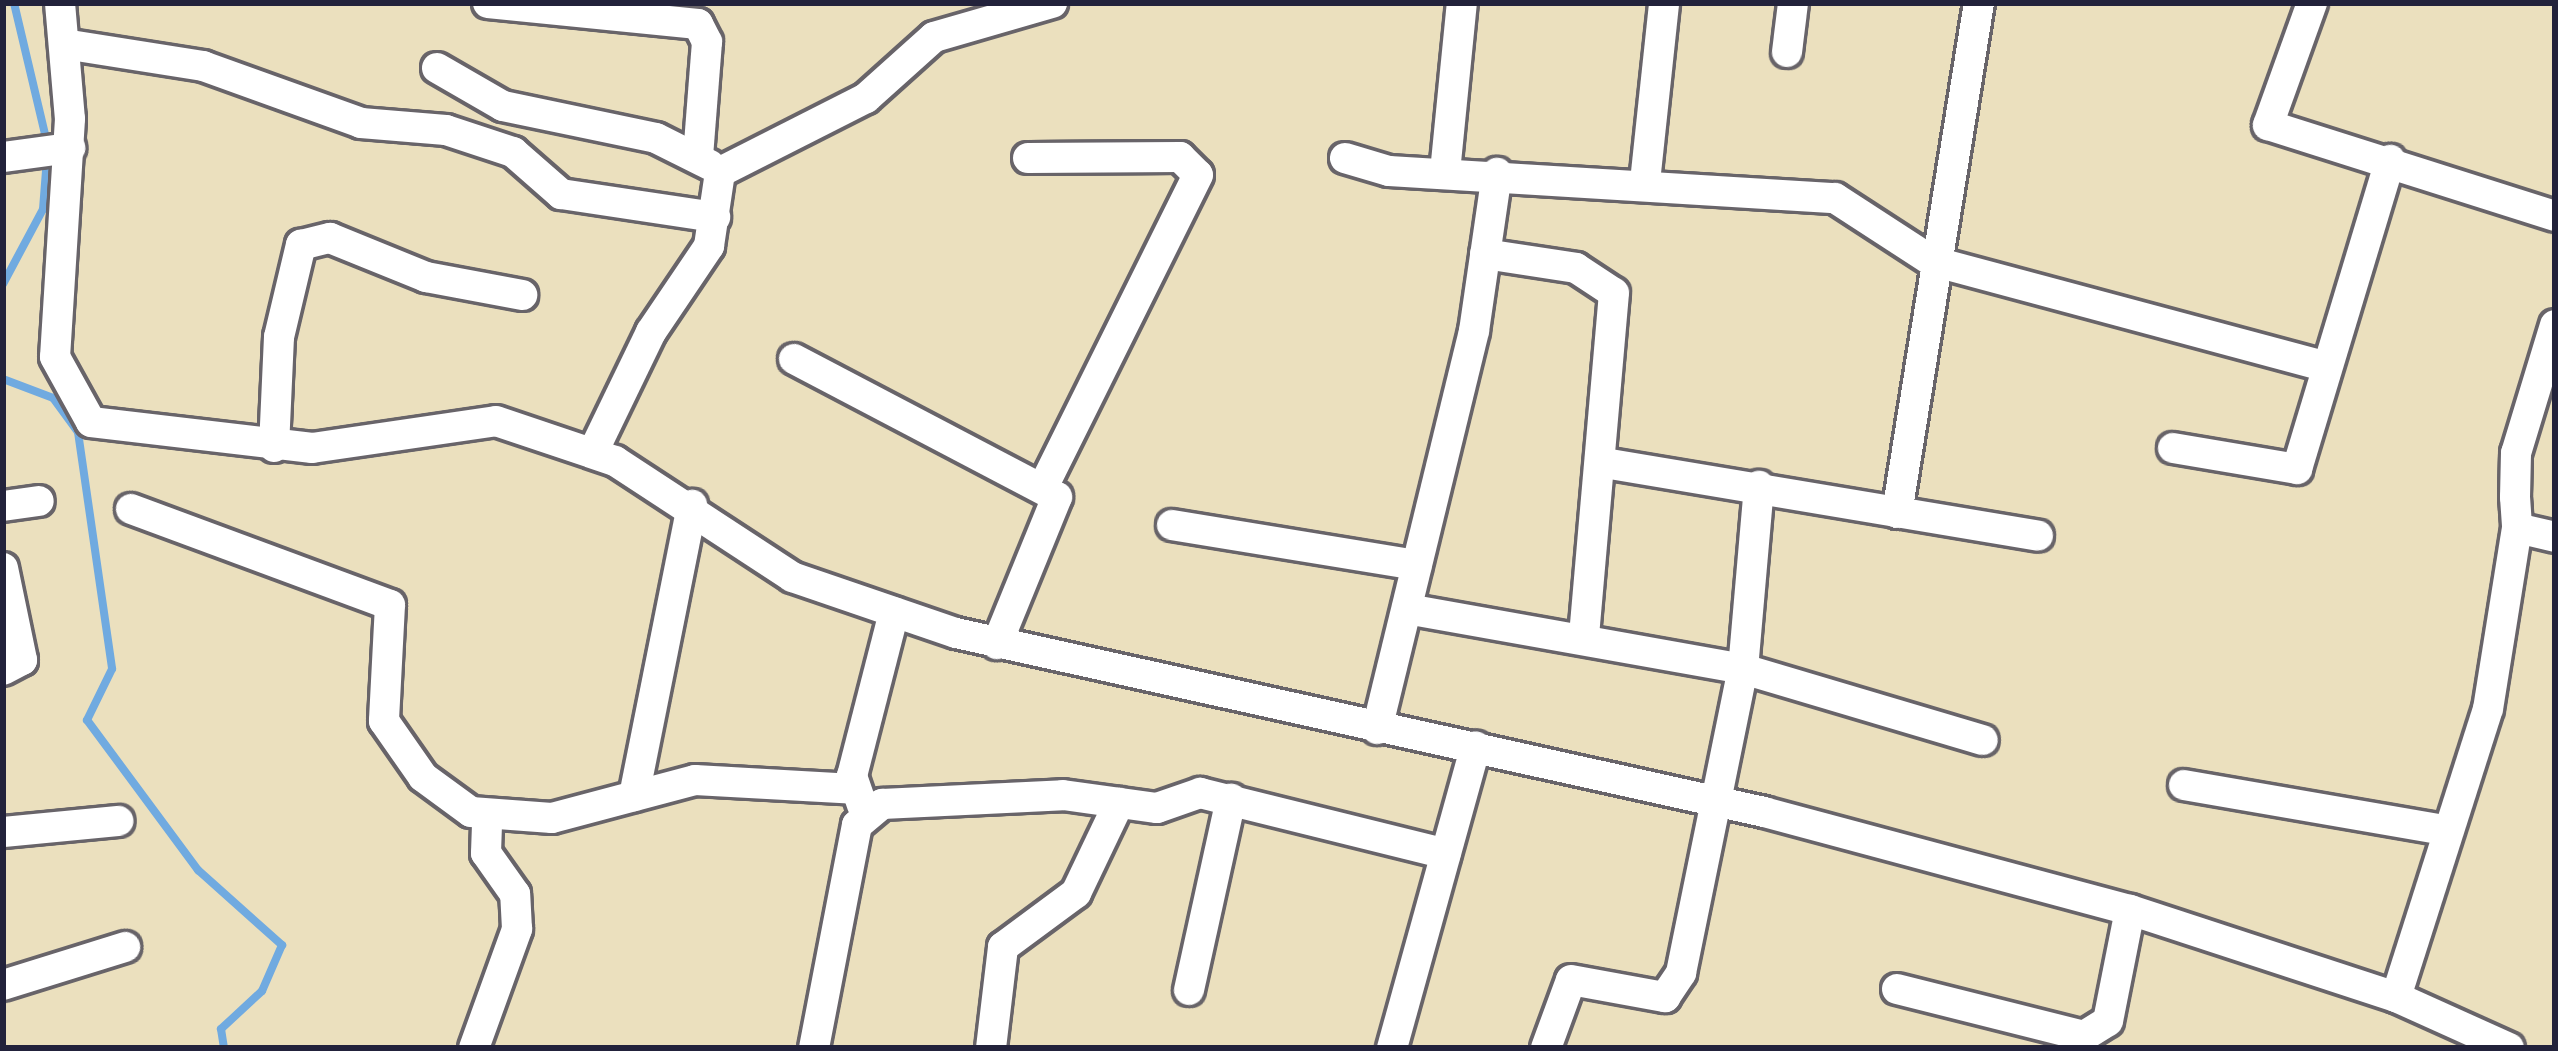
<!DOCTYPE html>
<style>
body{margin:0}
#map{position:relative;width:2558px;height:1051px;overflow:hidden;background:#ebe0be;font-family:Cardo,serif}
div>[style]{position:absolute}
.stream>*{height:8px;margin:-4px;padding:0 4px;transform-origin:4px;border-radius:4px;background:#70aae0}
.roads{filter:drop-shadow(3px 0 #686469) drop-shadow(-3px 0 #686469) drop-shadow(0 3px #686469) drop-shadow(0 -3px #686469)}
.minor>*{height:30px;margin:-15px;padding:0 15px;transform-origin:15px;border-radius:15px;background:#fff}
span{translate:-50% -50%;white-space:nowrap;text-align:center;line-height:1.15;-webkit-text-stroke:10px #fff;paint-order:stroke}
.frame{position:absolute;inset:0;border:6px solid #22223b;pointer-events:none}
</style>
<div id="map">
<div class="stream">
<div style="left:14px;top:3px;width:144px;rotate:76.7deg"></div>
<div style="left:3px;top:284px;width:85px;rotate:-61.9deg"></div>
<div style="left:43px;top:209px;width:51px;rotate:-85.5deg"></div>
<div style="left:3px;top:379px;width:53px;rotate:20.8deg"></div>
<div style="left:53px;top:398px;width:42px;rotate:53.7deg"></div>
<div style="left:78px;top:432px;width:239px;rotate:81.8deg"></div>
<div style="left:112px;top:669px;width:57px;rotate:116.1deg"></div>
<div style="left:87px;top:720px;width:187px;rotate:53.5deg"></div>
<div style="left:198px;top:870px;width:113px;rotate:41.8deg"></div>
<div style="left:282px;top:945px;width:50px;rotate:113.5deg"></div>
<div style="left:262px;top:991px;width:56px;rotate:137.2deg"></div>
<div style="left:221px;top:1029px;width:19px;rotate:81deg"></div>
</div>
<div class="roads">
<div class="minor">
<div style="left:60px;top:3px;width:116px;rotate:85.1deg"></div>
<div style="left:70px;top:119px;width:238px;rotate:93.6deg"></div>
<div style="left:55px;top:357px;width:74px;rotate:61deg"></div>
<div style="left:91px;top:422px;width:223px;rotate:6.7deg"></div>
<div style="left:312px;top:448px;width:186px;rotate:-8.3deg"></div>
<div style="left:496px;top:421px;width:126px;rotate:18.6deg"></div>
<div style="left:615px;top:461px;width:212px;rotate:33.2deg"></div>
<div style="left:792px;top:577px;width:173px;rotate:18.9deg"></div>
<div style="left:956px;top:633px;width:828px;rotate:12.49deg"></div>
<div style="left:1764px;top:812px;width:379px;rotate:15deg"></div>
<div style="left:2130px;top:910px;width:280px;rotate:18.1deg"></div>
<div style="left:2396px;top:997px;width:124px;rotate:24.3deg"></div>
<div style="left:488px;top:3px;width:211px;rotate:5.7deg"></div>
<div style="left:698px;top:24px;width:20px;rotate:63deg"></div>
<div style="left:707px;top:42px;width:115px;rotate:94.5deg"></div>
<div style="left:2312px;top:3px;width:130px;rotate:109.8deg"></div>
<div style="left:2268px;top:125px;width:301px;rotate:17.6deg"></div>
<div style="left:64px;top:44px;width:141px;rotate:9deg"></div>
<div style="left:203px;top:66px;width:168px;rotate:19.8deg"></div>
<div style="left:361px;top:123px;width:85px;rotate:4.7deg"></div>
<div style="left:446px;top:130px;width:71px;rotate:18.2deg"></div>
<div style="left:513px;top:152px;width:64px;rotate:41.2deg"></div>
<div style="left:561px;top:194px;width:156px;rotate:8.5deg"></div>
<div style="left:1787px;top:52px;width:49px;rotate:-83deg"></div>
<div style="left:437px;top:68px;width:76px;rotate:29.9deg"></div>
<div style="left:503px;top:106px;width:156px;rotate:11.8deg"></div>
<div style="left:656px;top:138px;width:60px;rotate:26.6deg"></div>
<div style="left:3px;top:157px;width:68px;rotate:-7.7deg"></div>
<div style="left:1028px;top:158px;width:152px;rotate:-0.4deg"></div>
<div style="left:1180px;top:157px;width:25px;rotate:45deg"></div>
<div style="left:1198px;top:175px;width:344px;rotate:116.4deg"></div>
<div style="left:1345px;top:158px;width:46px;rotate:16.5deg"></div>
<div style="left:1389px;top:171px;width:447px;rotate:3.5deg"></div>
<div style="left:1835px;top:198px;width:116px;rotate:33deg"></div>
<div style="left:1932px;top:261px;width:407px;rotate:15deg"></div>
<div style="left:1445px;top:172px;width:170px;rotate:-84.3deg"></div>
<div style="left:1645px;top:182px;width:180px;rotate:-83.9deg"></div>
<div style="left:1485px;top:254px;width:92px;rotate:8.7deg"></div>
<div style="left:1576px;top:268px;width:45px;rotate:33.3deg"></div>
<div style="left:1614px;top:293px;width:347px;rotate:95deg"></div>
<div style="left:2555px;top:325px;width:134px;rotate:106.9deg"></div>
<div style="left:2516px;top:453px;width:44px;rotate:91.3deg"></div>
<div style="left:2515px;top:497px;width:31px;rotate:86deg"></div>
<div style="left:2517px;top:528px;width:39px;rotate:13deg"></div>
<div style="left:794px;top:359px;width:297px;rotate:27.7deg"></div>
<div style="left:1057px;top:497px;width:159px;rotate:112.2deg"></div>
<div style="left:274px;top:447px;width:110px;rotate:-87.4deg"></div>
<div style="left:279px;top:337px;width:95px;rotate:-76.6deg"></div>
<div style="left:301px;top:245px;width:30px;rotate:-14deg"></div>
<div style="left:330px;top:238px;width:104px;rotate:22.1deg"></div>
<div style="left:426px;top:277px;width:98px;rotate:10.6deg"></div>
<div style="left:2173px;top:448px;width:126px;rotate:9.6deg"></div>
<div style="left:2297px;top:469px;width:323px;rotate:-73.2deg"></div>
<div style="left:594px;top:450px;width:131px;rotate:-64.2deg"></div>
<div style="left:651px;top:332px;width:104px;rotate:-56deg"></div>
<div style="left:709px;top:246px;width:75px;rotate:-81.5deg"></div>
<div style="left:720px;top:172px;width:164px;rotate:-26.9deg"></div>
<div style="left:866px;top:98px;width:91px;rotate:-41.9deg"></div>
<div style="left:934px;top:37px;width:123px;rotate:-16.1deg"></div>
<div style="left:1604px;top:463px;width:440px;rotate:9.5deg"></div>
<div style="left:3px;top:506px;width:36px;rotate:-8deg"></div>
<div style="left:131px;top:509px;width:276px;rotate:20.3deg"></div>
<div style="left:390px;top:605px;width:116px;rotate:93deg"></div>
<div style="left:384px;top:721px;width:68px;rotate:55.1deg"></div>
<div style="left:423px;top:777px;width:59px;rotate:36.1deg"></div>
<div style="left:471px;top:812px;width:81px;rotate:4.2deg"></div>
<div style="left:552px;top:818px;width:148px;rotate:-14.9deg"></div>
<div style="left:695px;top:780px;width:159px;rotate:3.2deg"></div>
<div style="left:1897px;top:513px;width:517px;rotate:-80.87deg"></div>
<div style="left:1172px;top:525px;width:248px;rotate:9.3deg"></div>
<div style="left:3px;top:568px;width:94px;rotate:78.3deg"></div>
<div style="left:22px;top:660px;width:21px;rotate:152deg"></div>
<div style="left:1407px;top:609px;width:341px;rotate:10.1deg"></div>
<div style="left:1743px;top:669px;width:250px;rotate:16.5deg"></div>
<div style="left:1377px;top:729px;width:410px;rotate:-76.3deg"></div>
<div style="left:1474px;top:331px;width:160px;rotate:-81.7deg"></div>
<div style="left:2184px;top:785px;width:265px;rotate:9.8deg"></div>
<div style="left:634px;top:796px;width:297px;rotate:-78.7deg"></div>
<div style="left:862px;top:805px;width:31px;rotate:-109deg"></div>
<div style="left:852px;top:776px;width:169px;rotate:-75.6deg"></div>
<div style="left:3px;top:832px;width:116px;rotate:-5.5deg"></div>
<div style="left:3px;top:985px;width:128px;rotate:-17.3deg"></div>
<div style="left:1897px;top:989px;width:193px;rotate:14.1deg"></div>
<div style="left:2084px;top:1036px;width:28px;rotate:-32deg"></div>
<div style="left:2108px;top:1021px;width:113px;rotate:-78.8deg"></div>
<div style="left:1189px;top:990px;width:196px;rotate:-77.6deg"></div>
<div style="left:2396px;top:997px;width:302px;rotate:-72.3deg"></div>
<div style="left:2488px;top:709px;width:183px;rotate:-80.9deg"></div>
<div style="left:474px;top:1048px;width:127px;rotate:-70.1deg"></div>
<div style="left:517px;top:929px;width:35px;rotate:-93deg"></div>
<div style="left:515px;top:894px;width:50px;rotate:-125.3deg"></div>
<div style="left:486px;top:853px;width:37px;rotate:-88deg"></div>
<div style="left:814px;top:1048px;width:227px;rotate:-79.1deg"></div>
<div style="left:857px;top:825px;width:33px;rotate:-40deg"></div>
<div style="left:882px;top:804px;width:181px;rotate:-2.8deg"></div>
<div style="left:1063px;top:795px;width:95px;rotate:7.9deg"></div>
<div style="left:1157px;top:808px;width:46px;rotate:-19.2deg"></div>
<div style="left:1200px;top:793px;width:253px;rotate:13.9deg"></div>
<div style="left:991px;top:1048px;width:102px;rotate:-83.2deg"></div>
<div style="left:1003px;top:947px;width:91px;rotate:-36.5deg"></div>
<div style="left:1076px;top:893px;width:100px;rotate:-64.5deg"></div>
<div style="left:1392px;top:1048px;width:313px;rotate:-74.5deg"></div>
<div style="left:1546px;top:1048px;width:72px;rotate:-69.8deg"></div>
<div style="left:1571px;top:980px;width:96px;rotate:10.3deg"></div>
<div style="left:1665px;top:997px;width:29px;rotate:-56deg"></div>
<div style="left:1681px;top:973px;width:310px;rotate:-78.5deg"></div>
<div style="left:1743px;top:669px;width:184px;rotate:-85deg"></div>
</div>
</div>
<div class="frame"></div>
</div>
